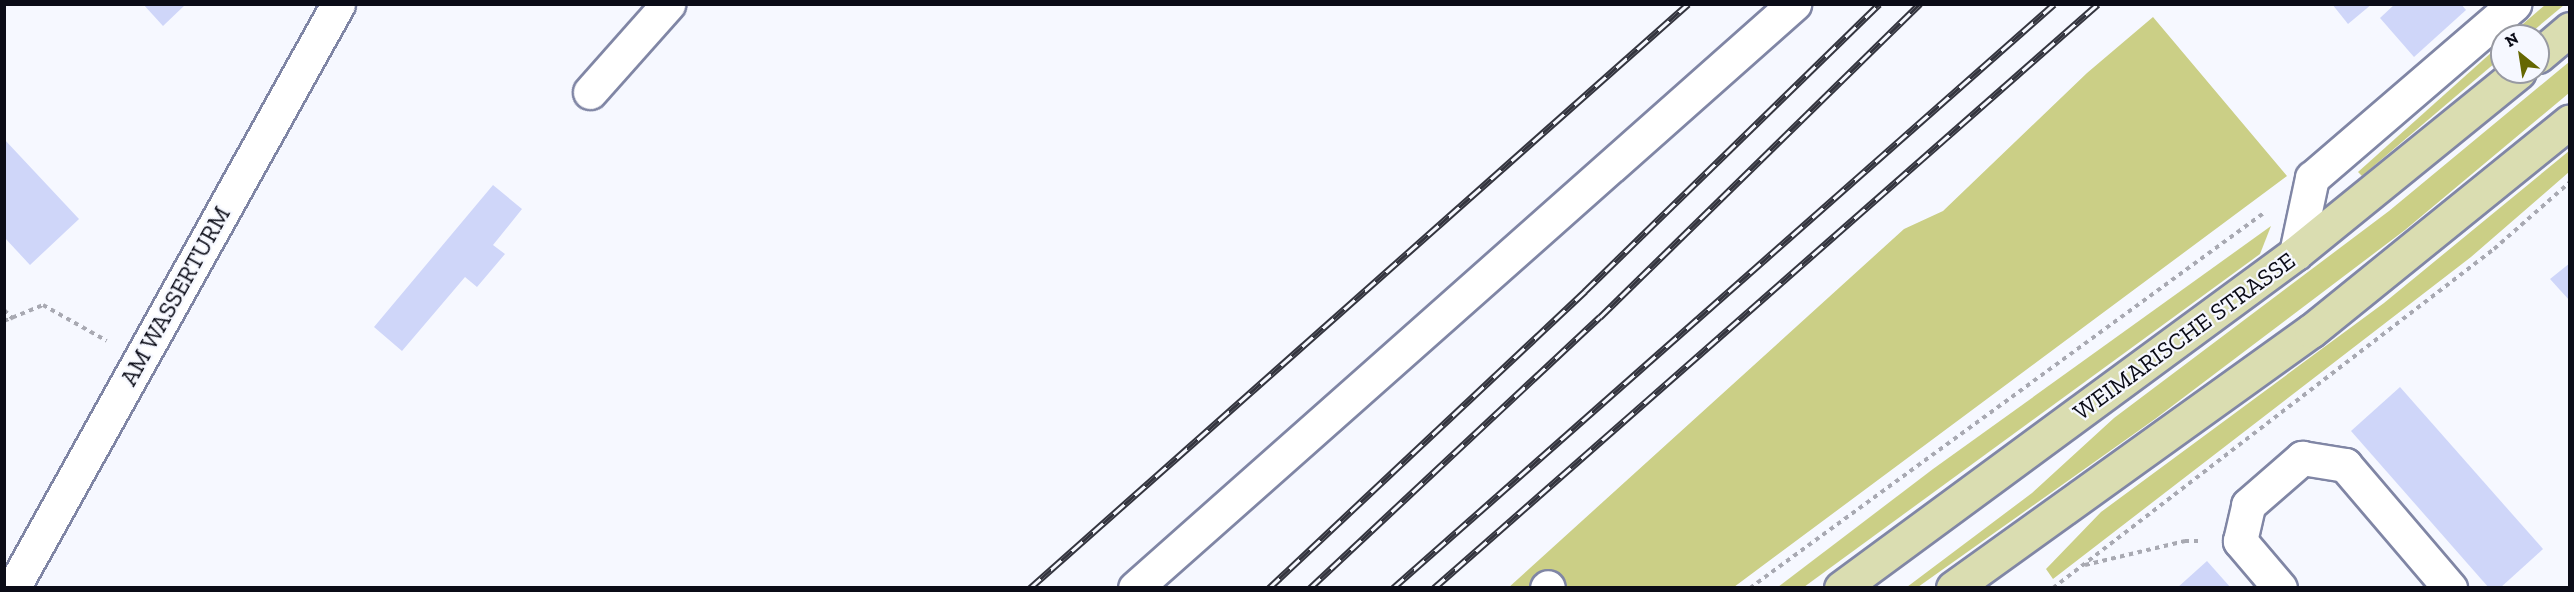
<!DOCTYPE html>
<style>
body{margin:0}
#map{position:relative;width:2574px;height:592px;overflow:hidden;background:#f6f8ff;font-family:"Zilla Slab",serif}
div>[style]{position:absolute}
.green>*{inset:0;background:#cbcf86}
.building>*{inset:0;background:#cfd6f9}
.path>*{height:4px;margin-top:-2px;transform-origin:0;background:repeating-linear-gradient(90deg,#a8a9b2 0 4.5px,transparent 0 9px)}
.roads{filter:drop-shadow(2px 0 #8086a5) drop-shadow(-2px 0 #8086a5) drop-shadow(0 2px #8086a5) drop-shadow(0 -2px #8086a5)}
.minor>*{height:33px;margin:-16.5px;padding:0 16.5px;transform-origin:16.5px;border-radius:16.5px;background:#fff}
.major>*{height:33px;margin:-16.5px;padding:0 16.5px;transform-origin:16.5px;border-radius:16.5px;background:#daddb1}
.rail>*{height:7px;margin-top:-3.5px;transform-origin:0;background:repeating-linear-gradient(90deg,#f6f8ff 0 14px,#34353f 0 28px);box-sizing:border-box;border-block:2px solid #34353f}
span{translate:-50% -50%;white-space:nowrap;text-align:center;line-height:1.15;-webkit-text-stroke:4.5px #f6f8ff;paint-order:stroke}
.street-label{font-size:24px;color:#0b0c17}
.frame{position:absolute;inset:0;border:6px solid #0b0c17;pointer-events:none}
.north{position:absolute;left:2490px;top:24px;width:60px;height:60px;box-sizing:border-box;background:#f6f8ff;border:2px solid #989aa2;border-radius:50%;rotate:330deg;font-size:16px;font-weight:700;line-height:24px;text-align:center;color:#0b0c17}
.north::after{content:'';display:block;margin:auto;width:21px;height:27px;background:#656702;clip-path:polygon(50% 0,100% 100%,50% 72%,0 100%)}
</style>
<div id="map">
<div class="green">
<div style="clip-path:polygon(2545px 5px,2564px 5px,2527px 36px,2509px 36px)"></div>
<div style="clip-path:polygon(2153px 17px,2287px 176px,1734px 587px,1508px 588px,1904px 229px,1943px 211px,2087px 73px)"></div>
<div style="clip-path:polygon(2502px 43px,2502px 57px,2362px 176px,2358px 172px)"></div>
<div style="clip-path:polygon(2569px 62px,2569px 93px,2405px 230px,2155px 419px,1918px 587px,1907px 587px,2032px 493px,2114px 418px,2389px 211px)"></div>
<div style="clip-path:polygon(2569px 151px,2569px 172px,2471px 257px,2053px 579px,2046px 569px,2101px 512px,2384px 303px)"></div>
<div style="clip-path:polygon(2271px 226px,2260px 254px,1804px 587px,1778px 587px,1933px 469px)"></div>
</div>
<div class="building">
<div style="clip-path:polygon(143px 4px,186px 4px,163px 26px)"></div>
<div style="clip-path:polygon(2332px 4px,2372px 4px,2348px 24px)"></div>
<div style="clip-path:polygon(2395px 4px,2461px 4px,2466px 10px,2414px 57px,2380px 18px)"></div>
<div style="clip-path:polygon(4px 139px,79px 219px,30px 265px,4px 237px)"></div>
<div style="clip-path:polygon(493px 185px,522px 209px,493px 245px,505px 254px,477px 287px,465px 277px,402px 351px,374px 327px)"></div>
<div style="clip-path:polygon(2570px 263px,2570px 301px,2550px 279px)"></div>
<div style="clip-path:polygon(2400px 387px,2543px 549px,2500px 588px,2489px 588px,2351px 431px)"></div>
<div style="clip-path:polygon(2207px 561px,2231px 588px,2177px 588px)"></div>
</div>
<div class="path">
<div style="left:4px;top:310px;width:13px;rotate:45deg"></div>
<div style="left:4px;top:321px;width:42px;rotate:-22.3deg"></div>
<div style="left:43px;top:305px;width:73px;rotate:29.4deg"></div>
<div style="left:2085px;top:565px;width:103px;rotate:-13.5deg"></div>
<div style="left:2185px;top:541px;width:18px"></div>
<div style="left:1750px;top:588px;width:638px;rotate:-36.13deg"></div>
<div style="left:2053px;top:588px;width:556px;rotate:-37.55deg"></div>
<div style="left:2494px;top:249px;width:101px;rotate:-41.4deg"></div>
</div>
<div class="roads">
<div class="minor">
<div style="left:590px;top:92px;width:118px;rotate:-48.4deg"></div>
<div style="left:2296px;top:253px;width:77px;rotate:-78deg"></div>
<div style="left:2312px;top:178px;width:267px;rotate:-40.7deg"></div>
<div style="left:13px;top:588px;width:668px;rotate:-60.9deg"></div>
<div style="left:1135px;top:588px;width:881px;rotate:-41.55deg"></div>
<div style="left:1547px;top:588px;width:1px;rotate:-45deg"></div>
<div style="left:2280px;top:588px;width:62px;rotate:-130.4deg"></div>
<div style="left:2240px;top:541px;width:37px;rotate:-77deg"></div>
<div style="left:2248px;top:505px;width:72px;rotate:-41deg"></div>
<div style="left:2302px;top:458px;width:44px;rotate:9.2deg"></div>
<div style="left:2345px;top:465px;width:162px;rotate:49.5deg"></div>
</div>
<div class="major">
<div style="left:2538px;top:56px;width:42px;rotate:-40.2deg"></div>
<div style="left:1841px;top:588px;width:565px;rotate:-36.36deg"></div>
<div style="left:2296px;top:253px;width:287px;rotate:-39.1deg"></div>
<div style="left:1953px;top:588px;width:441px;rotate:-35.7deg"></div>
<div style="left:2311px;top:331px;width:333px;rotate:-39deg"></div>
</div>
</div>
<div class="rail">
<div style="left:1030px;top:588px;width:880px;rotate:-41.59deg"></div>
<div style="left:1269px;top:588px;width:434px;rotate:-43.2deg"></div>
<div style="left:1585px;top:291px;width:411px;rotate:-44.3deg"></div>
<div style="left:1310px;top:588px;width:397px;rotate:-43.1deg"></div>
<div style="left:1600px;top:317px;width:448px;rotate:-44.4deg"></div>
<div style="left:1393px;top:588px;width:882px;rotate:-41.46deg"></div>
<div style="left:1434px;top:588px;width:884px;rotate:-41.33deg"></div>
</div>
<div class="street-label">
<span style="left:175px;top:296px;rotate:-61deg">AM WASSERTURM</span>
<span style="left:2184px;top:336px;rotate:-36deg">WEIMARISCHE STRASSE</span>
</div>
<div class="frame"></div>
<div class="north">N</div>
</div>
